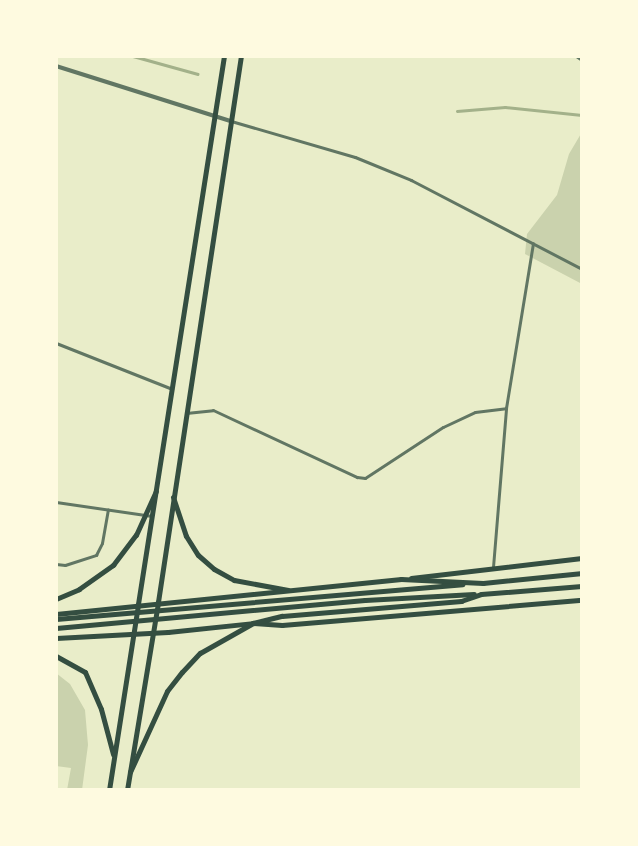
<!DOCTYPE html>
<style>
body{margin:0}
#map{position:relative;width:638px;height:846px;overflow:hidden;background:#e9edc9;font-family:"PT Sans",sans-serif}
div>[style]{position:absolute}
.green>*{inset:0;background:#cad2ad}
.stream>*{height:2.5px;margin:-1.25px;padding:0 1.25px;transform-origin:1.25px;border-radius:1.25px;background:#a3b18a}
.minor>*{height:3px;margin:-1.5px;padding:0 1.5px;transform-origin:1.5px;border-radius:1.5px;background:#617663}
.tertiary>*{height:4px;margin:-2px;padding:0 2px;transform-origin:2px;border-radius:2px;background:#617663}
.secondary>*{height:4.5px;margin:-2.25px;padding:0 2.25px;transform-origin:2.25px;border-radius:2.25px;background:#344e41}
.primary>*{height:5px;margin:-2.5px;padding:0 2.5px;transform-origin:2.5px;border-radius:2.5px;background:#344e41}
.trunk>*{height:5px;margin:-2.5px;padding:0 2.5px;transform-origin:2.5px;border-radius:2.5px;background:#344e41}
span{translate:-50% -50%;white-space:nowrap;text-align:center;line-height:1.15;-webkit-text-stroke:4px #fefae0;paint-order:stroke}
.frame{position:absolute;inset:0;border:58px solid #fefae0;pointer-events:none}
</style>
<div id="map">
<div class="green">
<div style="clip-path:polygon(582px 132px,582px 284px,525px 254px,527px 234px,557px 195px,569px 154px)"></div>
<div style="clip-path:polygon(56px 673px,70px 684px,85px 710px,88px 745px,82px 790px,67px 790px,71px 768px,56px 766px)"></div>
</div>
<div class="stream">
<div style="left:133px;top:56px;width:67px;rotate:15.5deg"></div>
<div style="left:457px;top:111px;width:48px;rotate:-4.8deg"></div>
<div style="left:505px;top:107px;width:77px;rotate:5.9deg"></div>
</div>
<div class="minor">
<div style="left:576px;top:56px;width:7px;rotate:34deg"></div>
<div style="left:231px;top:121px;width:129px;rotate:16.2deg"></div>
<div style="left:355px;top:157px;width:61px;rotate:22.3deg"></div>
<div style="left:411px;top:180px;width:193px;rotate:27.5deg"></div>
<div style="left:56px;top:343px;width:125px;rotate:21.6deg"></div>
<div style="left:186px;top:413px;width:27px;rotate:-6deg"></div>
<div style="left:213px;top:410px;width:159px;rotate:25deg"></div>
<div style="left:357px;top:477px;width:8px;rotate:7deg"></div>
<div style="left:365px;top:478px;width:93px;rotate:-33.2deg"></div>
<div style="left:443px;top:427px;width:35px;rotate:-25deg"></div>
<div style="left:475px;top:412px;width:31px;rotate:-7deg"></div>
<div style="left:56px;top:502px;width:97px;rotate:8.3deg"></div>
<div style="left:56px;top:564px;width:9px;rotate:6deg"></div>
<div style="left:65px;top:565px;width:33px;rotate:-18deg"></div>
<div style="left:96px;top:555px;width:13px;rotate:-63deg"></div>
<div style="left:102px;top:543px;width:34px;rotate:-80deg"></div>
<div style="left:493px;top:567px;width:160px;rotate:-85.3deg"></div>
<div style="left:506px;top:408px;width:167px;rotate:-80.7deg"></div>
</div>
<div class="tertiary">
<div style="left:56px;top:66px;width:182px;rotate:17.5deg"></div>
</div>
<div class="secondary">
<div style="left:158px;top:602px;width:552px;rotate:-81.36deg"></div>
<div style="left:138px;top:604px;width:555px;rotate:-81.08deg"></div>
</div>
<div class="primary">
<div style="left:173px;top:497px;width:41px;rotate:71.6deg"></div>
<div style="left:186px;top:536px;width:22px;rotate:58deg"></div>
<div style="left:198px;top:555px;width:21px;rotate:41deg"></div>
<div style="left:214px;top:569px;width:23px;rotate:29deg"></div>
<div style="left:234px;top:580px;width:55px;rotate:10.5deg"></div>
<div style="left:411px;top:578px;width:172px;rotate:-6.7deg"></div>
<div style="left:56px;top:599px;width:25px;rotate:-23deg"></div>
<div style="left:79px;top:589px;width:42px;rotate:-35.2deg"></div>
<div style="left:113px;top:565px;width:38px;rotate:-53deg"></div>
<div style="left:136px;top:535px;width:48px;rotate:-65.6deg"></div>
<div style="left:56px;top:656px;width:33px;rotate:29deg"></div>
<div style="left:85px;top:672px;width:40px;rotate:66.6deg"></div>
<div style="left:101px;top:709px;width:47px;rotate:75.1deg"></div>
<div style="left:130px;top:772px;width:89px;rotate:-65.4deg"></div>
<div style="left:167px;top:691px;width:24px;rotate:-52deg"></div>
<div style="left:182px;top:672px;width:26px;rotate:-47deg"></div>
<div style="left:200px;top:653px;width:61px;rotate:-29.5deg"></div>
<div style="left:253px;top:623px;width:29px;rotate:4deg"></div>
<div style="left:282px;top:625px;width:301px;rotate:-4.8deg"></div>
<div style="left:109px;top:790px;width:188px;rotate:-81.1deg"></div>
<div style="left:127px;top:790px;width:191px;rotate:-80.6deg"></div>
</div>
<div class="trunk">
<div style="left:56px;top:614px;width:347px;rotate:-5.8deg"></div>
<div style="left:401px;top:579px;width:82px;rotate:2.8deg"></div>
<div style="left:483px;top:583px;width:100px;rotate:-5.8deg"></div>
<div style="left:56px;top:619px;width:408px;rotate:-4.9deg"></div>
<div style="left:56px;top:628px;width:310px;rotate:-5.2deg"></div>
<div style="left:365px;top:600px;width:109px;rotate:-3.2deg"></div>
<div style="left:56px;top:638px;width:112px;rotate:-3.1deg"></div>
<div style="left:168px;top:632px;width:85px;rotate:-6deg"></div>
<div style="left:253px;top:623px;width:30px;rotate:-14deg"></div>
<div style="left:282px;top:616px;width:180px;rotate:-4.8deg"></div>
<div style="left:461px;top:601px;width:21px;rotate:-19deg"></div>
<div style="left:481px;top:594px;width:101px;rotate:-4.5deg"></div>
</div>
<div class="frame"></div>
</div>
